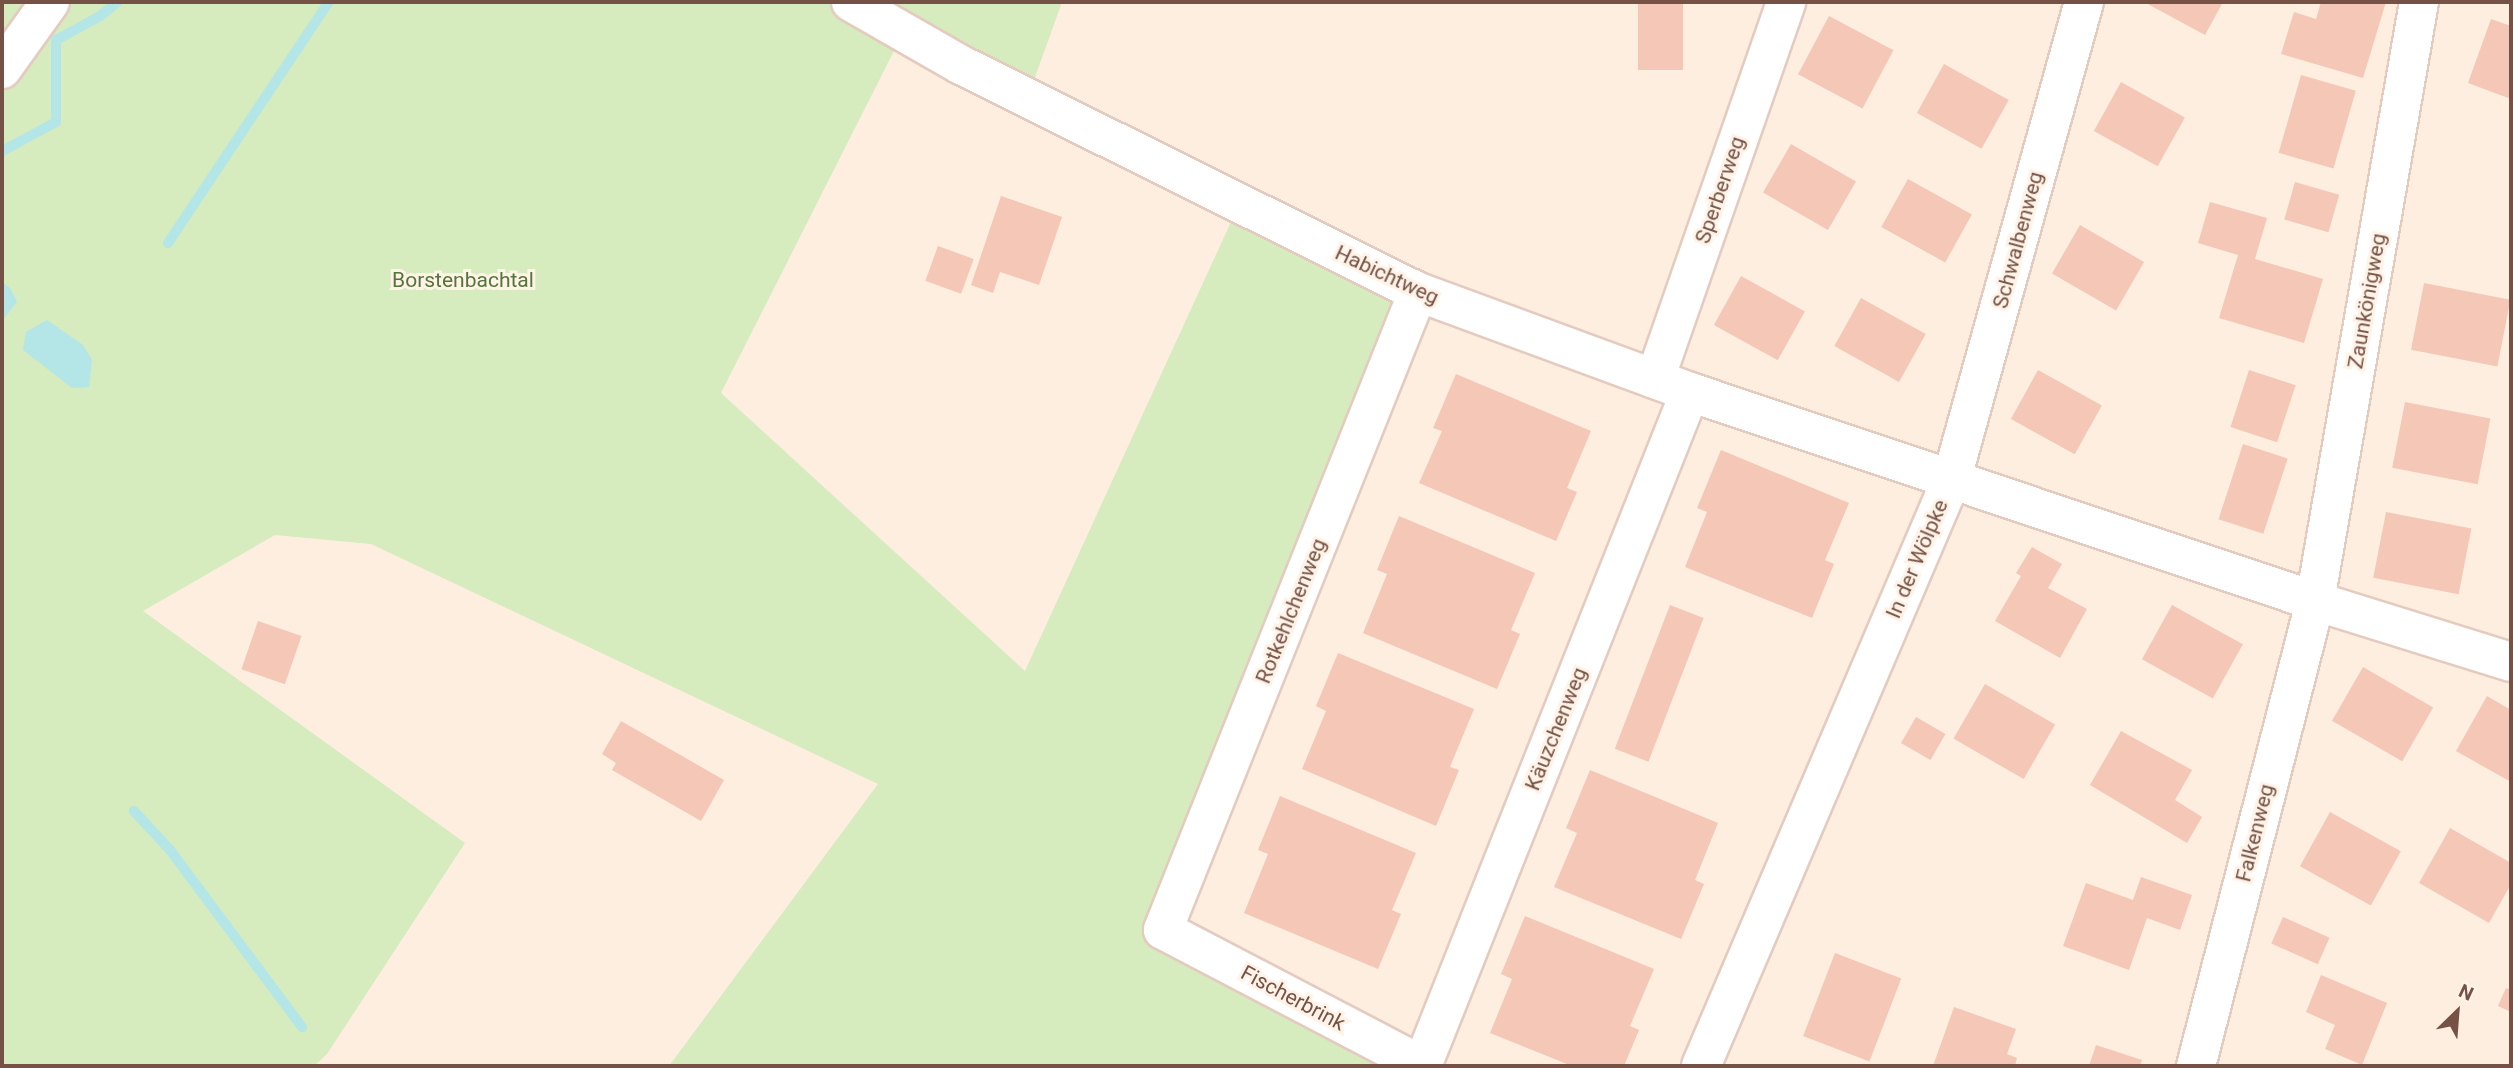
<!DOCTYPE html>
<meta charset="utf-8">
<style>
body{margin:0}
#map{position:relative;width:2513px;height:1068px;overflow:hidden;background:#fdeee0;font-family:Roboto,sans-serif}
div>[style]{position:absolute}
.green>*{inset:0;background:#d6ebbe}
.water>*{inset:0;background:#b4e6e7}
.stream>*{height:10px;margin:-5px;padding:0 5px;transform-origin:5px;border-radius:5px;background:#b4e6e7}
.building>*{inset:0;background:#f4c7b6;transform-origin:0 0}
.roads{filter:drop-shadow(2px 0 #e4cbbf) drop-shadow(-2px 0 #e4cbbf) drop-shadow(0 2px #e4cbbf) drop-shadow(0 -2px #e4cbbf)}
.street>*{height:38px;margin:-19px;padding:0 19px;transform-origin:19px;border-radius:19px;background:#fff}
span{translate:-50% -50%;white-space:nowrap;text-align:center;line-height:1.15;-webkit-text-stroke:6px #fff3e7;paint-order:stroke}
.street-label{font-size:21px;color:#755146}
.park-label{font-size:21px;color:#54763c}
.frame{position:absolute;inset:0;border:4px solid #755146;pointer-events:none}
.north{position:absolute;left:2422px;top:977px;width:70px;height:70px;-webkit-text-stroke:5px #fff3e7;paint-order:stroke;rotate:25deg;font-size:19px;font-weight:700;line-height:28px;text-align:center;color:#755146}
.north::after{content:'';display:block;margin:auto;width:24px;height:32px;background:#755146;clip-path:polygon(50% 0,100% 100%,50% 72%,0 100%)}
</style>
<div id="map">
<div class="green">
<div style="clip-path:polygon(2px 2px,1062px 2px,1025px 105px,899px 41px,721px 393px,1025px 671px,1236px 211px,1398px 293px,1151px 928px,1394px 1066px,669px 1066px,878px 784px,371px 544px,275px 535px,143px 611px,465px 843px,327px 1054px,314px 1066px,2px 1066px)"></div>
</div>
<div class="water">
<div style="clip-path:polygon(2px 282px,10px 288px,17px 302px,2px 321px)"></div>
<div style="clip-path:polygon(47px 320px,83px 345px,92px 360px,89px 387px,72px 388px,23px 350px,26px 332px)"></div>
</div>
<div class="stream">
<div style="left:2px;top:151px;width:61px;rotate:-28.2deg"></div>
<div style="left:56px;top:122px;width:82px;rotate:-90deg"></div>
<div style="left:56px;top:40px;width:50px;rotate:-28.6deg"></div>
<div style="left:100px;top:16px;width:22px;rotate:-39deg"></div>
<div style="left:168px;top:243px;width:290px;rotate:-56.3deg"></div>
<div style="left:134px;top:811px;width:53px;rotate:47.3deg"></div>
<div style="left:170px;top:850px;width:221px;rotate:53.3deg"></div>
</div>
<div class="building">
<div style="left:1638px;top:2px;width:45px;height:68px"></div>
<div style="clip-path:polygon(2144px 2px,2223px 2px,2205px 35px)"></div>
<div style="clip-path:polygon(2321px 2px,2386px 2px,2363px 78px,2281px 54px,2294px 12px,2316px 19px)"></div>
<div style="left:1829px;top:16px;width:73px;height:66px;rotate:28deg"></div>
<div style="clip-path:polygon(2491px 19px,2511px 26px,2511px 99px,2468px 83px)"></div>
<div style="left:1944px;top:64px;width:74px;height:56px;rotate:29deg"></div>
<div style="left:2301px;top:75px;width:57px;height:81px;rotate:16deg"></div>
<div style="left:2121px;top:82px;width:73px;height:56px;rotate:29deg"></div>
<div style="left:1791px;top:144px;width:75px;height:56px;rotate:30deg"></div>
<div style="left:1908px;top:179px;width:73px;height:55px;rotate:29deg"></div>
<div style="left:2295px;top:182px;width:46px;height:39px;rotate:16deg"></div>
<div style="clip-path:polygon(1001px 196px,1062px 217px,1039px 285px,1000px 272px,993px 293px,971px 285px)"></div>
<div style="clip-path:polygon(2210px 202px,2267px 218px,2255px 259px,2323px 279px,2304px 343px,2219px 318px,2238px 255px,2198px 243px)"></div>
<div style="left:2080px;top:225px;width:74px;height:56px;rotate:30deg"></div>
<div style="left:938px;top:246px;width:38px;height:37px;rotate:20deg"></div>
<div style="left:1741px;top:276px;width:73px;height:56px;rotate:29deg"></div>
<div style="left:2424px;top:283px;width:88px;height:68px;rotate:11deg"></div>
<div style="left:1861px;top:298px;width:74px;height:55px;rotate:29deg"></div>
<div style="left:2038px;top:370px;width:73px;height:56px;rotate:29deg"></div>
<div style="left:2249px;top:370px;width:49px;height:60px;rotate:18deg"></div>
<div style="clip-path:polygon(1456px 374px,1591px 431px,1567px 488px,1577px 492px,1556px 541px,1419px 483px,1442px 431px,1433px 428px)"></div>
<div style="left:2405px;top:402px;width:87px;height:67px;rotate:11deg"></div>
<div style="left:2243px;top:444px;width:47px;height:79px;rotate:18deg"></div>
<div style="clip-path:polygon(1721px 450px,1849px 503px,1825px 560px,1834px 564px,1812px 618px,1685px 567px,1707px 512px,1697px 508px)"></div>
<div style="left:2386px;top:512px;width:87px;height:67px;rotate:11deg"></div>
<div style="clip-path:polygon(1399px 516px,1535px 573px,1511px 630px,1520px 634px,1497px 689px,1363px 633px,1387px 574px,1377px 570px)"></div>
<div style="clip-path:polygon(2032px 547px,2062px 564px,2048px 588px,2087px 609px,2060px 658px,1995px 621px,2021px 576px,2016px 573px)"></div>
<div style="left:1670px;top:605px;width:36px;height:154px;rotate:21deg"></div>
<div style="left:2172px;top:605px;width:81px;height:62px;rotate:29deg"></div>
<div style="left:258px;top:621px;width:46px;height:51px;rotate:19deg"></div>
<div style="clip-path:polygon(1338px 653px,1474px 709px,1450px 767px,1459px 770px,1436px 826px,1302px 769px,1326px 711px,1316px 706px)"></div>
<div style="left:2363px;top:667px;width:81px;height:62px;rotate:30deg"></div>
<div style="left:1985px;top:684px;width:81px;height:63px;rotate:30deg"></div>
<div style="clip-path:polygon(2487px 696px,2511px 710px,2511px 782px,2456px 751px)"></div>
<div style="left:1916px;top:717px;width:34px;height:30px;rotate:30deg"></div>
<div style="clip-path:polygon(621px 721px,724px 780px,701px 821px,612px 770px,616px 763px,602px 754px)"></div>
<div style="clip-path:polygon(2121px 731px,2192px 770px,2175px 800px,2202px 817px,2187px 843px,2090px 785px)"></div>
<div style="clip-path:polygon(1590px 770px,1718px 823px,1695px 880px,1704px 884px,1681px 939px,1554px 887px,1577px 833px,1566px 828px)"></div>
<div style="clip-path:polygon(1280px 796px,1416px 853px,1392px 910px,1401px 914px,1378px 969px,1244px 913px,1268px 854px,1258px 850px)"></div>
<div style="left:2330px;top:812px;width:81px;height:62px;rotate:29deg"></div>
<div style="clip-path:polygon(2450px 828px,2511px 863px,2511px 884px,2489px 923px,2419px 883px)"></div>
<div style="clip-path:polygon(2141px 877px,2192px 895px,2180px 930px,2147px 918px,2129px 970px,2063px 946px,2086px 883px,2133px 900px)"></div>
<div style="clip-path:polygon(1525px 916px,1654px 969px,1630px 1026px,1639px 1030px,1624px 1066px,1572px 1066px,1490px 1033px,1512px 979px,1501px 974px)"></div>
<div style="left:2283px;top:917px;width:51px;height:29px;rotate:24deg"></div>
<div style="left:1835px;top:953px;width:71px;height:89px;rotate:21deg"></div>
<div style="clip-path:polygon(2321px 975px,2387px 1003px,2362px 1065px,2325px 1049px,2335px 1025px,2306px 1012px)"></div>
<div style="clip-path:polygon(2506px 988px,2511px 990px,2511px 1012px,2498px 1006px)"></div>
<div style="clip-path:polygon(1954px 1007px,2016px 1029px,2007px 1054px,2017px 1058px,2015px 1066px,1933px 1066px)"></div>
<div style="clip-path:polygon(2096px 1045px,2142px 1060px,2140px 1066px,2089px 1066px)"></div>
</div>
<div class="roads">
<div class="street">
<div style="left:851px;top:2px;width:127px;rotate:29.8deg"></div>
<div style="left:961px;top:65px;width:510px;rotate:26.41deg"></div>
<div style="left:1418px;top:292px;width:290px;rotate:20.2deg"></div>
<div style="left:1690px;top:392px;width:659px;rotate:18.49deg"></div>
<div style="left:2315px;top:601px;width:205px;rotate:17.3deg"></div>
<div style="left:2px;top:69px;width:82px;rotate:-54.4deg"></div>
<div style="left:1418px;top:292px;width:687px;rotate:111.79deg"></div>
<div style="left:1163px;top:930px;width:293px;rotate:27.6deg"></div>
<div style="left:1655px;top:379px;width:399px;rotate:-70.8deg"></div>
<div style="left:1422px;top:1066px;width:725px;rotate:-68.32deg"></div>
<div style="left:1701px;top:1066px;width:639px;rotate:-66.88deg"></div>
<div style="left:1952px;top:478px;width:494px;rotate:-74.5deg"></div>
<div style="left:2196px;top:1066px;width:480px;rotate:-75.6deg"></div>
<div style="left:2315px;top:601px;width:608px;rotate:-80.15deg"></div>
</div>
</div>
<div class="street-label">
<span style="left:1720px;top:190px;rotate:-71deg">Sperberweg</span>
<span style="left:2018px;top:240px;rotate:-75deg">Schwalbenweg</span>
<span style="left:1387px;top:275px;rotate:25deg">Habichtweg</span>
<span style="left:2367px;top:301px;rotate:-80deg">Zaunkönigweg</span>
<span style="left:1917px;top:559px;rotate:-67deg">In der Wölpke</span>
<span style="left:1291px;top:611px;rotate:-68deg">Rotkehlchenweg</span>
<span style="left:1556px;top:729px;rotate:-68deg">Käuzchenweg</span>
<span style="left:2255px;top:833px;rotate:-76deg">Falkenweg</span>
<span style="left:1293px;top:998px;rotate:28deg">Fischerbrink</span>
</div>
<div class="park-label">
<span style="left:463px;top:280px">Borstenbachtal</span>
</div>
<div class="frame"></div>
<div class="north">N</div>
</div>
